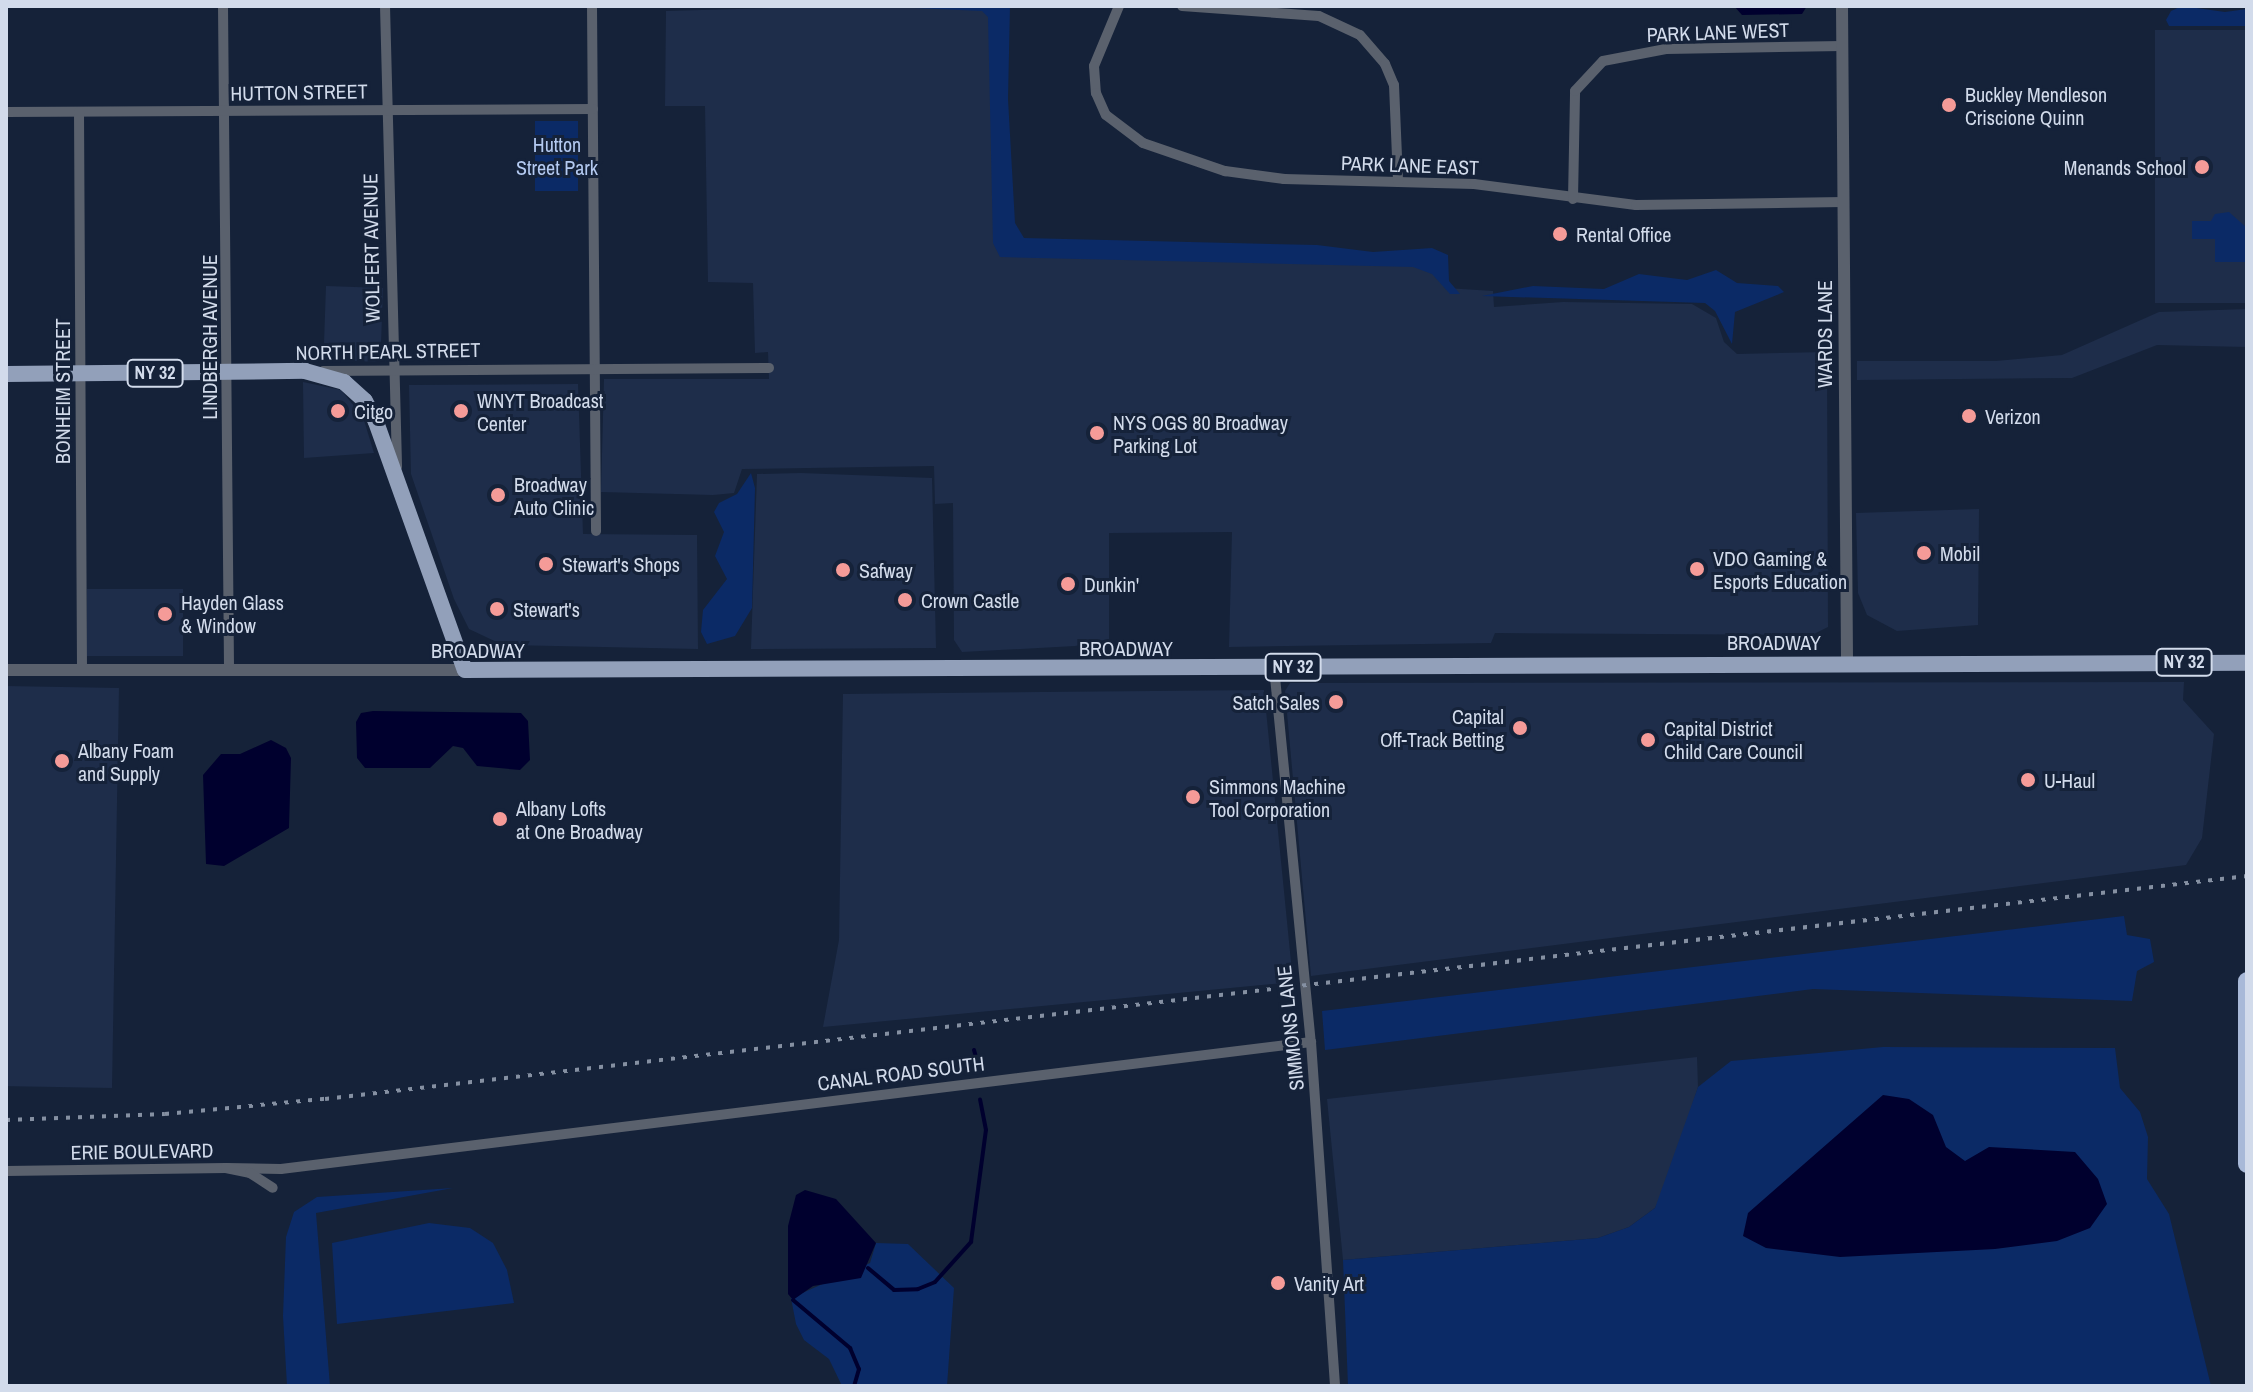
<!DOCTYPE html>
<style>
body{margin:0}
#map{position:relative;width:2253px;height:1392px;overflow:hidden;background:#152239;font-family:"Archivo Narrow",sans-serif}
div>[style]{position:absolute}
.built>*{inset:0;background:#1e2d4a;transform-origin:0 0}
.green>*{inset:0;background:#0b2a66;transform-origin:0 0}
.water>*{inset:0;background:#00002e}
.stream>*{height:4px;margin:-2px;padding:0 2px;transform-origin:2px;border-radius:2px;background:#00002e}
.minor>*{height:10px;margin:-5px;padding:0 5px;transform-origin:5px;border-radius:5px;background:#5a616d}
.tertiary>*{height:12px;margin:-6px;padding:0 6px;transform-origin:6px;border-radius:6px;background:#5a616d}
.primary>*{height:16px;margin:-8px;padding:0 8px;transform-origin:8px;border-radius:8px;background:#92a0ba}
.motorway>*{height:18px;margin:-9px;padding:0 9px;transform-origin:9px;border-radius:9px;background:#a8b9d8}
.rail>*{height:4px;margin-top:-2px;transform-origin:0;background:repeating-linear-gradient(90deg,#8590a2 0 4px,transparent 0 12px)}
.dots>*{width:22px;height:22px;translate:-50% -50%;box-sizing:border-box;border:4px solid #152239;border-radius:50%}
span{translate:-50% -50%;white-space:nowrap;text-align:center;line-height:1.15;-webkit-text-stroke:6px #152239;paint-order:stroke}
.shield-label span{padding:2px 6px;background:#152239;border:2px solid;border-radius:6px;-webkit-text-stroke-width:0}
.shield-label{font-size:18px;color:#d2dbeb;font-weight:700}
.street-label{font-size:20px;color:#d2dbeb}
.poi-label{font-size:20px;color:#d2dbeb}
.left{translate:0 -50%;text-align:left}
.right{translate:-100% -50%;text-align:right}
.park-label{font-size:20px;color:#b4caf1}
.frame{position:absolute;inset:0;border:8px solid #d2dbeb;pointer-events:none}
</style>
<div id="map">
<div class="built">
<div style="clip-path:polygon(837px 6px,993px 6px,1007px 247px,1445px 264px,1446px 288px,1493px 291px,1494px 307px,1563px 302px,1692px 304px,1716px 318px,1724px 342px,1737px 354px,1827px 352px,1828px 627px,1812px 635px,1495px 633px,1491px 643px,1229px 647px,1232px 532px,1109px 533px,1109px 639px,1075px 646px,962px 652px,954px 640px,953px 503px,935px 504px,934px 466px,742px 469px,734px 493px,713px 495px,601px 492px,604px 379px,769px 379px,768px 352px,755px 353px,753px 283px,708px 282px,705px 106px,665px 106px,666px 11px)"></div>
<div style="left:2247px;top:30px;width:273px;height:92px;rotate:90deg"></div>
<div style="left:326px;top:286px;width:57px;height:74px;rotate:2deg"></div>
<div style="clip-path:polygon(2247px 309px,2247px 347px,2157px 345px,2072px 378px,1857px 380px,1857px 361px,1996px 361px,2062px 355px,2159px 312px)"></div>
<div style="clip-path:polygon(303px 382px,341px 390px,363px 417px,374px 453px,304px 458px)"></div>
<div style="clip-path:polygon(578px 384px,583px 534px,697px 535px,698px 649px,503px 645px,469px 629px,454px 599px,411px 474px,409px 385px)"></div>
<div style="clip-path:polygon(801px 473px,932px 478px,936px 648px,751px 649px,757px 474px)"></div>
<div style="clip-path:polygon(1979px 509px,1978px 625px,1897px 631px,1867px 615px,1858px 593px,1856px 513px)"></div>
<div style="left:183px;top:589px;width:67px;height:96px;rotate:90deg"></div>
<div style="clip-path:polygon(2184px 682px,2183px 700px,2214px 734px,2202px 838px,2186px 865px,1311px 976px,1285px 691px,1290px 683px)"></div>
<div style="left:6px;top:686px;width:113px;height:400px;rotate:1deg"></div>
<div style="clip-path:polygon(1264px 690px,1293px 982px,823px 1027px,839px 940px,843px 694px)"></div>
<div style="clip-path:polygon(1697px 1057px,1698px 1087px,1667px 1184px,1655px 1208px,1629px 1227px,1598px 1238px,1343px 1260px,1327px 1099px)"></div>
</div>
<div class="green">
<div style="clip-path:polygon(869px 6px,1010px 6px,1008px 99px,1015px 223px,1024px 238px,1317px 245px,1373px 252px,1432px 248px,1448px 255px,1449px 281px,1460px 294px,1450px 294px,1432px 274px,1413px 267px,1000px 257px,993px 243px,988px 17px,982px 11px)"></div>
<div style="clip-path:polygon(2182px 6px,2225px 12px,2247px 9px,2247px 26px,2169px 26px,2166px 20px,2171px 11px)"></div>
<div style="left:535px;top:121px;width:43px;height:70px"></div>
<div style="clip-path:polygon(2229px 212px,2247px 228px,2247px 262px,2215px 262px,2215px 239px,2192px 239px,2192px 221px,2211px 221px,2215px 214px)"></div>
<div style="clip-path:polygon(1716px 270px,1737px 283px,1778px 286px,1784px 292px,1735px 312px,1732px 344px,1715px 311px,1705px 303px,1482px 296px,1533px 286px,1604px 289px,1639px 274px,1687px 280px)"></div>
<div style="clip-path:polygon(751px 473px,755px 488px,752px 608px,735px 636px,707px 644px,701px 632px,703px 610px,727px 579px,715px 556px,724px 532px,714px 512px,719px 503px,737px 494px)"></div>
<div style="clip-path:polygon(2124px 916px,2127px 935px,2150px 939px,2154px 962px,2137px 971px,2132px 1001px,1813px 989px,1325px 1050px,1322px 1011px)"></div>
<div style="clip-path:polygon(1883px 1047px,2115px 1048px,2120px 1088px,2140px 1112px,2148px 1137px,2147px 1179px,2169px 1214px,2211px 1386px,1348px 1386px,1343px 1260px,1598px 1238px,1629px 1227px,1655px 1208px,1698px 1087px,1731px 1061px)"></div>
<div style="clip-path:polygon(453px 1188px,316px 1213px,330px 1386px,287px 1386px,283px 1316px,286px 1237px,294px 1212px,317px 1197px)"></div>
<div style="clip-path:polygon(429px 1223px,470px 1228px,493px 1243px,507px 1270px,514px 1303px,337px 1324px,332px 1243px)"></div>
<div style="clip-path:polygon(876px 1243px,908px 1244px,954px 1288px,947px 1386px,842px 1386px,829px 1359px,804px 1340px,796px 1324px,791px 1298px,870px 1263px)"></div>
</div>
<div class="water">
<div style="clip-path:polygon(1734px 6px,1807px 6px,1802px 14px,1742px 15px)"></div>
<div style="clip-path:polygon(373px 711px,521px 713px,528px 721px,530px 760px,520px 770px,477px 766px,463px 748px,453px 746px,430px 768px,365px 768px,357px 758px,356px 722px,361px 713px)"></div>
<div style="clip-path:polygon(271px 740px,286px 748px,291px 758px,289px 828px,224px 866px,206px 864px,203px 775px,221px 754px,240px 754px)"></div>
<div style="clip-path:polygon(1883px 1095px,1909px 1099px,1933px 1115px,1946px 1147px,1965px 1161px,1989px 1147px,2075px 1152px,2098px 1179px,2107px 1204px,2090px 1228px,2057px 1241px,1995px 1249px,1840px 1257px,1766px 1248px,1743px 1236px,1748px 1213px)"></div>
<div style="clip-path:polygon(805px 1190px,836px 1199px,876px 1243px,861px 1278px,813px 1286px,793px 1300px,788px 1294px,788px 1226px,796px 1195px)"></div>
</div>
<div class="stream">
<div style="left:974px;top:1050px;width:15px;rotate:74deg"></div>
<div style="left:868px;top:1268px;width:34px;rotate:40deg"></div>
<div style="left:894px;top:1290px;width:24px;rotate:-2deg"></div>
<div style="left:918px;top:1289px;width:18px;rotate:-22deg"></div>
<div style="left:935px;top:1282px;width:54px;rotate:-48deg"></div>
<div style="left:971px;top:1242px;width:113px;rotate:-82.4deg"></div>
<div style="left:986px;top:1130px;width:31px;rotate:-101deg"></div>
<div style="left:793px;top:1300px;width:75px;rotate:40.1deg"></div>
<div style="left:850px;top:1348px;width:23px;rotate:67deg"></div>
<div style="left:859px;top:1369px;width:18px;rotate:106deg"></div>
</div>
<div class="minor">
<div style="left:223px;top:6px;width:662px;rotate:89.48deg"></div>
<div style="left:385px;top:6px;width:461px;rotate:88.5deg"></div>
<div style="left:592px;top:6px;width:525px;rotate:89.56deg"></div>
<div style="left:1119px;top:6px;width:65px;rotate:112.6deg"></div>
<div style="left:1094px;top:66px;width:27px;rotate:86deg"></div>
<div style="left:1096px;top:93px;width:24px;rotate:66deg"></div>
<div style="left:1106px;top:115px;width:46px;rotate:37.1deg"></div>
<div style="left:1143px;top:143px;width:87px;rotate:18.9deg"></div>
<div style="left:1225px;top:171px;width:60px;rotate:7.7deg"></div>
<div style="left:1284px;top:179px;width:190px;rotate:1.5deg"></div>
<div style="left:1474px;top:184px;width:163px;rotate:7.4deg"></div>
<div style="left:1636px;top:205px;width:207px;rotate:-0.8deg"></div>
<div style="left:1182px;top:6px;width:137px;rotate:4.2deg"></div>
<div style="left:1319px;top:16px;width:45px;rotate:24.9deg"></div>
<div style="left:1360px;top:35px;width:38px;rotate:49deg"></div>
<div style="left:1385px;top:64px;width:23px;rotate:67deg"></div>
<div style="left:1394px;top:85px;width:97px;rotate:87.6deg"></div>
<div style="left:6px;top:112px;width:587px;rotate:-0.29deg"></div>
<div style="left:79px;top:112px;width:557px;rotate:89.69deg"></div>
<div style="left:1573px;top:199px;width:108px;rotate:-88.9deg"></div>
<div style="left:1575px;top:91px;width:41px;rotate:-47deg"></div>
<div style="left:1603px;top:61px;width:64px;rotate:-10.8deg"></div>
<div style="left:1666px;top:49px;width:176px;rotate:-1deg"></div>
<div style="left:323px;top:371px;width:446px;rotate:-0.4deg"></div>
<div style="left:1274px;top:667px;width:377px;rotate:84.4deg"></div>
<div style="left:1311px;top:1042px;width:345px;rotate:86deg"></div>
<div style="left:226px;top:1168px;width:55px;rotate:1deg"></div>
<div style="left:281px;top:1169px;width:1038px;rotate:-7.03deg"></div>
<div style="left:6px;top:1171px;width:220px;rotate:-0.8deg"></div>
<div style="left:226px;top:1168px;width:25px;rotate:12deg"></div>
<div style="left:250px;top:1173px;width:27px;rotate:33deg"></div>
</div>
<div class="tertiary">
<div style="left:1842px;top:6px;width:656px;rotate:89.56deg"></div>
<div style="left:6px;top:670px;width:459px"></div>
</div>
<div class="primary">
<div style="left:6px;top:374px;width:299px;rotate:-0.6deg"></div>
<div style="left:305px;top:371px;width:41px;rotate:15.8deg"></div>
<div style="left:344px;top:382px;width:28px;rotate:42deg"></div>
<div style="left:365px;top:401px;width:24px;rotate:62deg"></div>
<div style="left:376px;top:422px;width:263px;rotate:70.3deg"></div>
<div style="left:465px;top:670px;width:1782px;rotate:-0.23deg"></div>
</div>
<div class="motorway">
<div style="left:2247px;top:981px;width:183px;rotate:90deg"></div>
</div>
<div class="rail">
<div style="left:6px;top:1120px;width:159px;rotate:-2.2deg"></div>
<div style="left:165px;top:1114px;width:161px;rotate:-5.4deg"></div>
<div style="left:325px;top:1099px;width:1935px;rotate:-6.62deg"></div>
</div>
<div class="dots">
<div style="left:1949px;top:105px;background:#f59b98"></div>
<div style="left:2202px;top:167px;background:#f59b98"></div>
<div style="left:1560px;top:234px;background:#f59b98"></div>
<div style="left:338px;top:411px;background:#f59b98"></div>
<div style="left:461px;top:411px;background:#f59b98"></div>
<div style="left:1969px;top:416px;background:#f59b98"></div>
<div style="left:1097px;top:433px;background:#f59b98"></div>
<div style="left:498px;top:495px;background:#f59b98"></div>
<div style="left:1924px;top:553px;background:#f59b98"></div>
<div style="left:546px;top:564px;background:#f59b98"></div>
<div style="left:1697px;top:569px;background:#f59b98"></div>
<div style="left:843px;top:570px;background:#f59b98"></div>
<div style="left:1068px;top:584px;background:#f59b98"></div>
<div style="left:905px;top:600px;background:#f59b98"></div>
<div style="left:497px;top:609px;background:#f59b98"></div>
<div style="left:165px;top:614px;background:#f59b98"></div>
<div style="left:1336px;top:702px;background:#f59b98"></div>
<div style="left:1520px;top:728px;background:#f59b98"></div>
<div style="left:1648px;top:740px;background:#f59b98"></div>
<div style="left:62px;top:761px;background:#f59b98"></div>
<div style="left:2028px;top:780px;background:#f59b98"></div>
<div style="left:1193px;top:797px;background:#f59b98"></div>
<div style="left:500px;top:819px;background:#f59b98"></div>
<div style="left:1278px;top:1283px;background:#f59b98"></div>
</div>
<div class="shield-label">
<span style="left:155px;top:373px">NY 32</span>
<span style="left:2184px;top:662px">NY 32</span>
<span style="left:1293px;top:667px">NY 32</span>
</div>
<div class="street-label">
<span style="left:1718px;top:32px;rotate:-2deg">PARK LANE WEST</span>
<span style="left:299px;top:92px;rotate:-1deg">HUTTON STREET</span>
<span style="left:1410px;top:165px;rotate:2deg">PARK LANE EAST</span>
<span style="left:371px;top:248px;rotate:-91deg">WOLFERT AVENUE</span>
<span style="left:1824px;top:334px;rotate:-90deg">WARDS LANE</span>
<span style="left:209px;top:337px;rotate:-90deg">LINDBERGH AVENUE</span>
<span style="left:388px;top:351px;rotate:-1deg">NORTH PEARL STREET</span>
<span style="left:62px;top:391px;rotate:-90deg">BONHEIM STREET</span>
<span style="left:1774px;top:642px">BROADWAY</span>
<span style="left:1126px;top:648px">BROADWAY</span>
<span style="left:478px;top:650px">BROADWAY</span>
<span style="left:1290px;top:1028px;rotate:-96deg">SIMMONS LANE</span>
<span style="left:901px;top:1073px;rotate:-7deg">CANAL ROAD SOUTH</span>
<span style="left:142px;top:1151px;rotate:-1deg">ERIE BOULEVARD</span>
</div>
<div class="poi-label">
<span class="left" style="left:1965px;top:106px">Buckley Mendleson<br>Criscione Quinn</span>
<span class="right" style="left:2186px;top:167px">Menands School</span>
<span class="left" style="left:1576px;top:234px">Rental Office</span>
<span class="left" style="left:477px;top:412px">WNYT Broadcast<br>Center</span>
<span class="left" style="left:354px;top:411px">Citgo</span>
<span class="left" style="left:1985px;top:416px">Verizon</span>
<span class="left" style="left:1113px;top:434px">NYS OGS 80 Broadway<br>Parking Lot</span>
<span class="left" style="left:514px;top:496px">Broadway<br>Auto Clinic</span>
<span class="left" style="left:1940px;top:553px">Mobil</span>
<span class="left" style="left:1713px;top:570px">VDO Gaming &amp;<br>Esports Education</span>
<span class="left" style="left:562px;top:564px">Stewart's Shops</span>
<span class="left" style="left:859px;top:570px">Safway</span>
<span class="left" style="left:1084px;top:584px">Dunkin'</span>
<span class="left" style="left:921px;top:600px">Crown Castle</span>
<span class="left" style="left:181px;top:614px">Hayden Glass<br>&amp; Window</span>
<span class="left" style="left:513px;top:609px">Stewart's</span>
<span class="right" style="left:1320px;top:702px">Satch Sales</span>
<span class="right" style="left:1504px;top:728px">Capital<br>Off-Track Betting</span>
<span class="left" style="left:1664px;top:740px">Capital District<br>Child Care Council</span>
<span class="left" style="left:78px;top:762px">Albany Foam<br>and Supply</span>
<span class="left" style="left:2044px;top:780px">U-Haul</span>
<span class="left" style="left:1209px;top:798px">Simmons Machine<br>Tool Corporation</span>
<span class="left" style="left:516px;top:820px">Albany Lofts<br>at One Broadway</span>
<span class="left" style="left:1294px;top:1283px">Vanity Art</span>
</div>
<div class="park-label">
<span style="left:557px;top:156px">Hutton<br>Street Park</span>
</div>
<div class="frame"></div>
</div>
